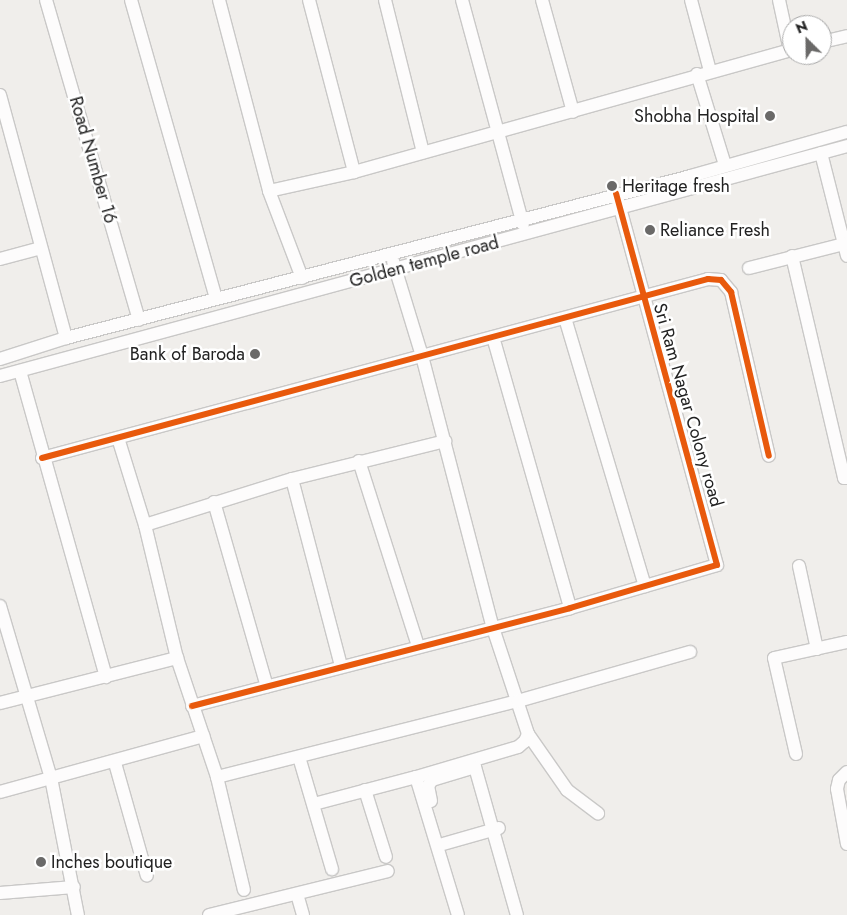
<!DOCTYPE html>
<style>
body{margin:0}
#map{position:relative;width:847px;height:915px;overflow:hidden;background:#f0eeeb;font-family:Jost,sans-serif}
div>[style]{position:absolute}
.roads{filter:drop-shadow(1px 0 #c9c8c7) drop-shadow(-1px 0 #c9c8c7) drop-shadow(0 1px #c9c8c7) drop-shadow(0 -1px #c9c8c7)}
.minor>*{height:12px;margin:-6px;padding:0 6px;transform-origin:6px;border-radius:6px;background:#fdfcfc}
.cycleway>*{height:6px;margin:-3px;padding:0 3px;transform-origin:3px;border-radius:3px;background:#e8590c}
.dots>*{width:14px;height:14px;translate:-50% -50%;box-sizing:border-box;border:2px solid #fff;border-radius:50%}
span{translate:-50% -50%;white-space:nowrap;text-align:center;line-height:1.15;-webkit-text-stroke:5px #fff;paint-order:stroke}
.poi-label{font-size:18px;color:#222}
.right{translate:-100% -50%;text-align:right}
.left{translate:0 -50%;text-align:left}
.street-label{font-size:18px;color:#222}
.north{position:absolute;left:782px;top:15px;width:50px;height:50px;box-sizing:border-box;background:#fff;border:1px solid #a7a7a7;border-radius:50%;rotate:337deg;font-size:14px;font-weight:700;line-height:20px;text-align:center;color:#222}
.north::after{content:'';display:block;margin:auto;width:18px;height:22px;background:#6a6968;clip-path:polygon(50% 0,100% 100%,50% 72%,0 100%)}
</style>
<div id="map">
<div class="roads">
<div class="minor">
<div style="left:46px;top:0;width:333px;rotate:73.8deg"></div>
<div style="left:131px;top:0;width:311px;rotate:74.1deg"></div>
<div style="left:219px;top:0;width:197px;rotate:75.3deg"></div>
<div style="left:269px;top:191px;width:93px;rotate:69.2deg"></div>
<div style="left:309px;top:0;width:178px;rotate:75.3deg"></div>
<div style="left:385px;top:0;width:157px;rotate:76deg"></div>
<div style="left:462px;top:0;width:232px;rotate:74.8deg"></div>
<div style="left:542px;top:0;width:116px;rotate:74.5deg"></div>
<div style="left:691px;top:0;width:73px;rotate:75deg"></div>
<div style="left:779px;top:0;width:52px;rotate:77.8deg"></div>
<div style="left:822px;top:42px;width:26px;rotate:-13deg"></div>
<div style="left:697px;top:74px;width:95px;rotate:72.9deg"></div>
<div style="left:0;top:95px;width:252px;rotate:74.8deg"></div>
<div style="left:821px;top:153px;width:106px;rotate:75.8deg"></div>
<div style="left:269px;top:191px;width:87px;rotate:-12.6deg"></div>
<div style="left:354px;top:172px;width:455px;rotate:-15.6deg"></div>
<div style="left:792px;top:256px;width:228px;rotate:76.8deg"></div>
<div style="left:844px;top:478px;width:3px"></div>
<div style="left:0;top:259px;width:42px;rotate:-15deg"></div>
<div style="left:393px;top:261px;width:99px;rotate:73deg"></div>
<div style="left:422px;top:356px;width:281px;rotate:75.4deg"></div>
<div style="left:493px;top:628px;width:112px;rotate:71.7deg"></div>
<div style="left:528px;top:734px;width:8px;rotate:113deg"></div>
<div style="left:525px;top:741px;width:9px;rotate:139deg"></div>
<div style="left:518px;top:747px;width:106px;rotate:163.6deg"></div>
<div style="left:416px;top:777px;width:144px;rotate:73.1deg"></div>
<div style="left:749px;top:268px;width:98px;rotate:-14.2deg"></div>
<div style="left:565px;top:318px;width:280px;rotate:73.4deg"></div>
<div style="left:493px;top:337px;width:282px;rotate:74.1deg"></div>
<div style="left:0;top:359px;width:69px;rotate:-17.7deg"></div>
<div style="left:66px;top:338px;width:646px;rotate:-14.53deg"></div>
<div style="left:691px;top:176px;width:162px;rotate:-15.8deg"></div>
<div style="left:20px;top:371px;width:318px;rotate:74.3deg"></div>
<div style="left:0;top:376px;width:878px;rotate:-15.19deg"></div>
<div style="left:118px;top:438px;width:91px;rotate:72.8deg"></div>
<div style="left:145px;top:525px;width:137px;rotate:76.5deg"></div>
<div style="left:177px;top:658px;width:126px;rotate:71.4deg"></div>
<div style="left:217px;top:777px;width:116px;rotate:76.6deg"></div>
<div style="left:42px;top:458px;width:690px;rotate:-15.04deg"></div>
<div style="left:708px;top:279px;width:13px;rotate:4deg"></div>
<div style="left:721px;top:280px;width:16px;rotate:50deg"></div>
<div style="left:731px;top:292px;width:168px;rotate:77deg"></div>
<div style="left:359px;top:461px;width:194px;rotate:72.3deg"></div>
<div style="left:292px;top:479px;width:193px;rotate:75.3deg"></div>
<div style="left:214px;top:502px;width:192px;rotate:74deg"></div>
<div style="left:145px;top:525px;width:154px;rotate:-17.4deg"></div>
<div style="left:292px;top:479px;width:158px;rotate:-13.9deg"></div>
<div style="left:799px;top:566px;width:85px;rotate:77.8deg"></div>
<div style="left:0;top:606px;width:179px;rotate:73.5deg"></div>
<div style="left:51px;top:778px;width:140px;rotate:78.9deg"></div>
<div style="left:0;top:703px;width:183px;rotate:-14.3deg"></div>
<div style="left:192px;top:706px;width:390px;rotate:-14.5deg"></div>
<div style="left:570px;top:608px;width:153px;rotate:-16.3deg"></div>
<div style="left:717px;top:565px;width:385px;rotate:-105.2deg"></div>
<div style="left:528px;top:734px;width:68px;rotate:55.1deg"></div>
<div style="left:567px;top:790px;width:39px;rotate:37deg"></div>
<div style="left:796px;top:754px;width:98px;rotate:-102.9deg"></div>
<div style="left:774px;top:658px;width:75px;rotate:-12.4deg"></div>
<div style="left:299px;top:757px;width:117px;rotate:73.6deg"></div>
<div style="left:115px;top:763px;width:117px;rotate:74.2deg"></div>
<div style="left:847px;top:772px;width:11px;rotate:135deg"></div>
<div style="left:839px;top:780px;width:9px;rotate:103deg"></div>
<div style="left:837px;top:789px;width:56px;rotate:79.7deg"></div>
<div style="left:217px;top:777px;width:310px;rotate:-14.2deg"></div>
<div style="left:518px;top:701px;width:179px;rotate:-15.9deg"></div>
<div style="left:365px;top:790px;width:70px;rotate:72.6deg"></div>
<div style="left:0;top:792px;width:211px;rotate:-15.4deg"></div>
<div style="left:431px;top:801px;width:15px;rotate:-101deg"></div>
<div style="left:428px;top:786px;width:7px;rotate:-56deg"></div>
<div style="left:432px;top:780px;width:45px;rotate:-16.8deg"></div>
<div style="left:475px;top:767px;width:154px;rotate:74.2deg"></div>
<div style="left:314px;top:804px;width:106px;rotate:-14.8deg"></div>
<div style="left:443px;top:844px;width:58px;rotate:-15.9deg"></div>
<div style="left:0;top:893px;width:74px;rotate:-4.6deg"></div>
<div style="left:297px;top:894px;width:22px;rotate:74deg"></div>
<div style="left:209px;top:915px;width:184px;rotate:-13.8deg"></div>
</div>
</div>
<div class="cycleway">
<div style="left:42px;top:458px;width:690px;rotate:-15.04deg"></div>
<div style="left:708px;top:279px;width:13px;rotate:4deg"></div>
<div style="left:721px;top:280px;width:16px;rotate:50deg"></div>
<div style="left:731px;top:292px;width:168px;rotate:77deg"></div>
<div style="left:192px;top:706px;width:390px;rotate:-14.5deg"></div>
<div style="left:570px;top:608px;width:153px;rotate:-16.3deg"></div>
<div style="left:717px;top:565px;width:385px;rotate:-105.2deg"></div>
</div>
<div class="dots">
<div style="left:770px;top:116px;background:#6a6968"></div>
<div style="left:612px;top:186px;background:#6a6968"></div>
<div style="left:650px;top:230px;background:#6a6968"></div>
<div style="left:255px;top:354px;background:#6a6968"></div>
<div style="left:41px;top:862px;background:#6a6968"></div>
</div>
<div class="poi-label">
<span class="right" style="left:759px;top:116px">Shobha Hospital</span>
<span class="left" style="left:622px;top:186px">Heritage fresh</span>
<span class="left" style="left:660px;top:230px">Reliance Fresh</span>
<span class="right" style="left:245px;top:354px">Bank of Baroda</span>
<span class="left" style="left:51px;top:862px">Inches boutique</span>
</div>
<div class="street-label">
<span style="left:93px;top:160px;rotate:74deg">Road Number 16</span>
<span style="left:424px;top:262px;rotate:-15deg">Golden temple road</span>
<span style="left:688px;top:405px;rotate:74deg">Sri Ram Nagar Colony road</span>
</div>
<div class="north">N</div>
</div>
